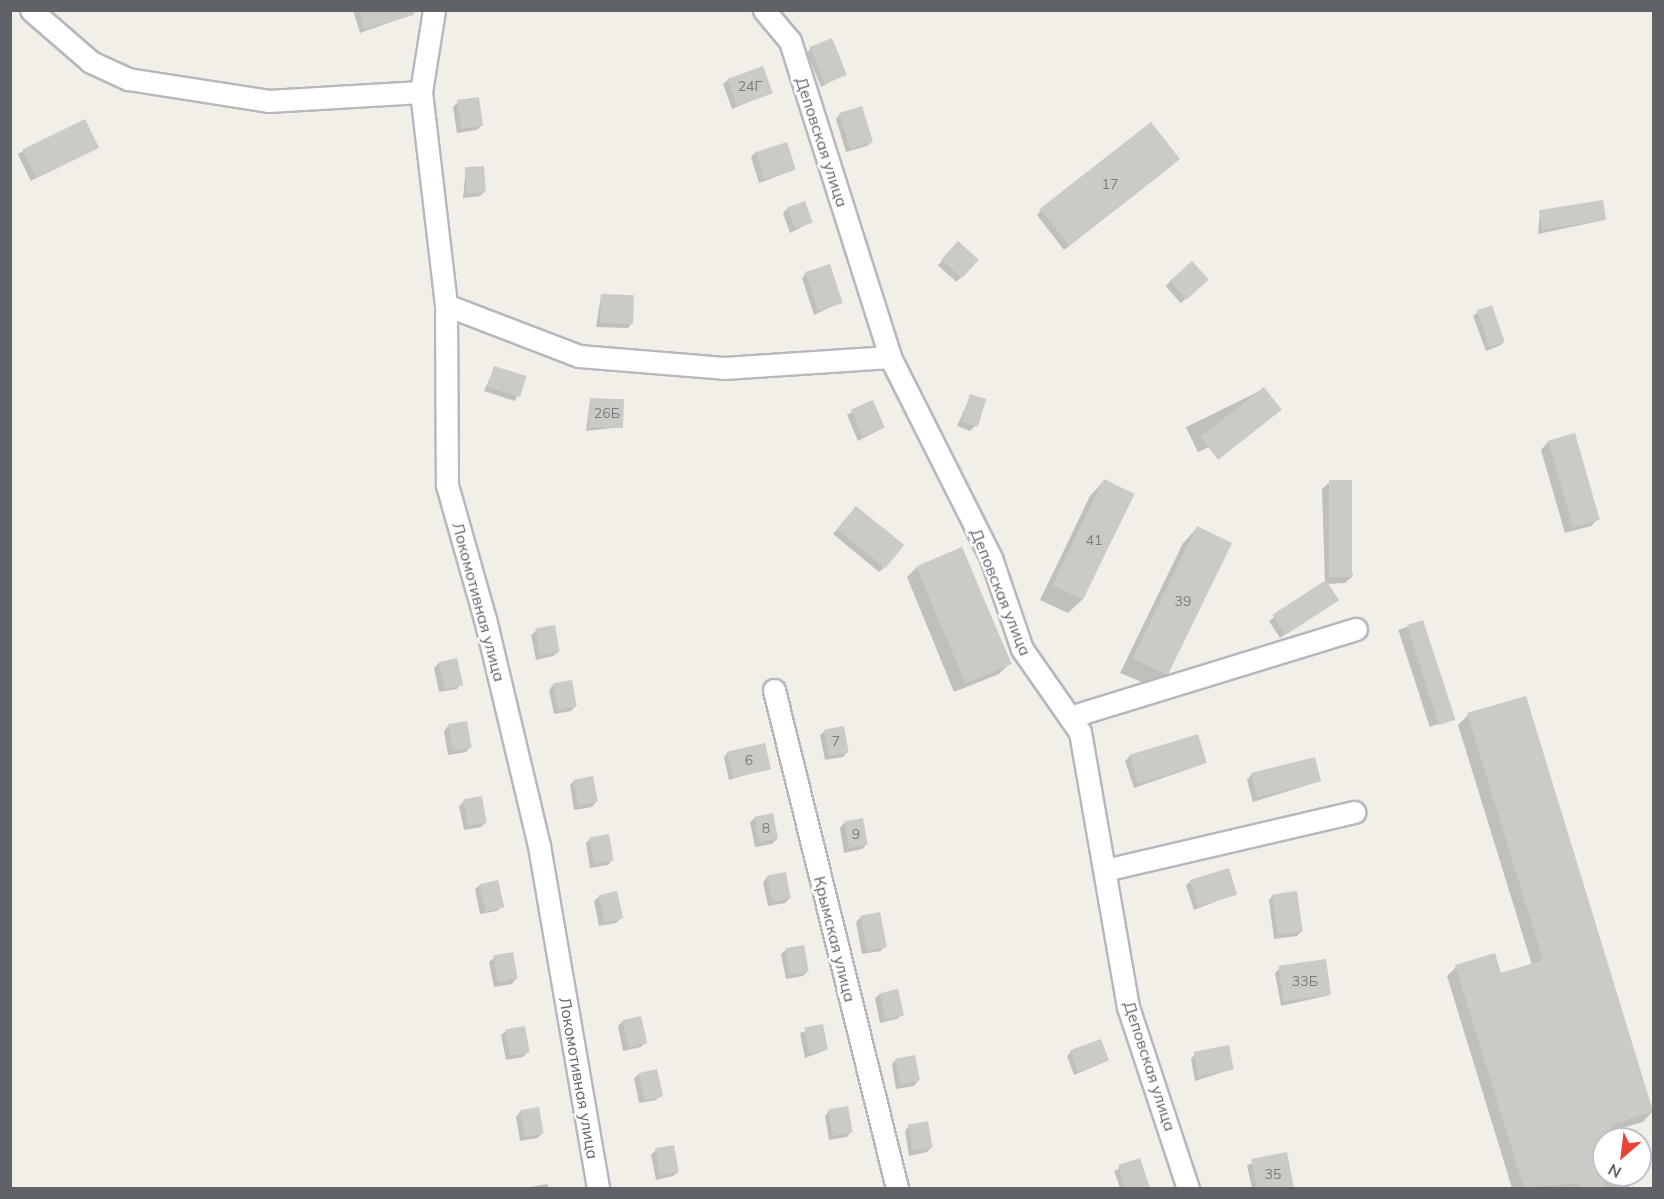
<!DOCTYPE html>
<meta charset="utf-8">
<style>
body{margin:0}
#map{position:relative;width:1664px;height:1199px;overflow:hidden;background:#f1efe8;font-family:Mulish,sans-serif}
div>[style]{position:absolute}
.shadow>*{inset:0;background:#0003;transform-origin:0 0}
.building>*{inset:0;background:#cccac5;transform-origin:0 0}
.roads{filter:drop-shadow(2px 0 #b5b8bc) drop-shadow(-2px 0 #b5b8bc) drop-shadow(0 2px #b5b8bc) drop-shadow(0 -2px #b5b8bc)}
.minor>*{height:21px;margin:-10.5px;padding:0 10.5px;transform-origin:10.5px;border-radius:10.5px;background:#fff}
span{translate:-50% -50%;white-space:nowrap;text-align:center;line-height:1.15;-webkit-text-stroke:5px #fff;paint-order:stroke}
.number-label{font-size:14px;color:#7a7d7f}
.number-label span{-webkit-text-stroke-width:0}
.street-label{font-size:16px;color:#5f6368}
.frame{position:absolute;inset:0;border:12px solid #5f6368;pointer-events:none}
.north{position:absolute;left:1592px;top:1127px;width:60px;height:60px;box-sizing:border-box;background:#fff;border:2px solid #bfc1c3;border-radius:50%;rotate:208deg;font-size:16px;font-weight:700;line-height:24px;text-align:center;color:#5f6368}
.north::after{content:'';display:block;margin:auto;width:21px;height:27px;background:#ea4335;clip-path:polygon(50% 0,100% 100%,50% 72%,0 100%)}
</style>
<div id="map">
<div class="shadow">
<div style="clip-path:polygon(353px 10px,410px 10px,411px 15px,360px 33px)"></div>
<div style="clip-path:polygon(811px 48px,845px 74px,821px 87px,807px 53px)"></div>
<div style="clip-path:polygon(728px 80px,771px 92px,732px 109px,723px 84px)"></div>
<div style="clip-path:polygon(458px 102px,482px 125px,477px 130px,457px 133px,453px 107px)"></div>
<div style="clip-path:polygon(840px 114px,872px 141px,867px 146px,846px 152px,836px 119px)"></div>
<div style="left:85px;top:121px;width:30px;height:75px;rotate:64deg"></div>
<div style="clip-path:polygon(756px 152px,794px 170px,759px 183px,751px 157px)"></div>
<div style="clip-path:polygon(1174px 164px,1064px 250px,1037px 215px,1041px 210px)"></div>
<div style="clip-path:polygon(466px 168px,484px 192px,480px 196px,463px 198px)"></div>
<div style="clip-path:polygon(788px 208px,812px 222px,790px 233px,783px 213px)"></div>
<div style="clip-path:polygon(1540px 211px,1604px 220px,1538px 234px)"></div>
<div style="left:958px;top:243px;width:25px;height:30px;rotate:42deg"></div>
<div style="left:1192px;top:263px;width:23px;height:35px;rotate:49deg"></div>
<div style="clip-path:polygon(806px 273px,841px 302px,814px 315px,802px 278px)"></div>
<div style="clip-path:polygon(601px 296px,632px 323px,628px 328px,596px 327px)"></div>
<div style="clip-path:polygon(1478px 312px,1504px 342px,1499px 346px,1486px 351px,1473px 316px)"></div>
<div style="clip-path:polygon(495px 367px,526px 377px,515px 401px,484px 391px)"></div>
<div style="left:1264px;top:389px;width:28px;height:87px;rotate:64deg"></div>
<div style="clip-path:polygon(971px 395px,975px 426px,970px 431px,957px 426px)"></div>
<div style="clip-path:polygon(590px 400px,622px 427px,586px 431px)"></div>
<div style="clip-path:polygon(872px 402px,883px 428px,858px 441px,847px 415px)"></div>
<div style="clip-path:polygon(1548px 442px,1598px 519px,1591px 526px,1565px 533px,1541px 450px)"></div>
<div style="clip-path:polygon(1104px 481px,1083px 599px,1068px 613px,1040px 600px,1090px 496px)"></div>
<div style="clip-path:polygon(1330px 482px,1353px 576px,1345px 583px,1327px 584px,1337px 600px,1280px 638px,1269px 621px,1325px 583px,1322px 489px)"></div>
<div style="clip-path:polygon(851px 512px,884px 568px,879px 572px,833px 534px)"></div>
<div style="clip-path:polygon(1197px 528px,1230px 544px,1169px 672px,1154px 687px,1120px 673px,1183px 543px)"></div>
<div style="clip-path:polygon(962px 549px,1009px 664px,999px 674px,954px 692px,907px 577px,916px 568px)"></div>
<div style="left:1422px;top:622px;width:102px;height:25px;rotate:72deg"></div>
<div style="clip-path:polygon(536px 631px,558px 652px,553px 656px,536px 660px,531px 635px)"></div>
<div style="clip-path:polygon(439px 663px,461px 684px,457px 689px,439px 692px,434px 668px)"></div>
<div style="clip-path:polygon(553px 685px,576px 706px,571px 711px,554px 714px,549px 690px)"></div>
<div style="clip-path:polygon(1525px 697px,1652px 1112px,1643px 1122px,1612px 1131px,1614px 1139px,1604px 1139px,1604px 1175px,1626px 1175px,1630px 1188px,1512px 1188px,1447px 976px,1456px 967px,1500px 975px,1532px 965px,1458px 725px,1468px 715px)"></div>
<div style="clip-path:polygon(448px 726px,470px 747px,466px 752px,448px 755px,444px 731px)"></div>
<div style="clip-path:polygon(825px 731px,847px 752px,843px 757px,825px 760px,820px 735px)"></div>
<div style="clip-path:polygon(728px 752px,769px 768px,729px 780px,724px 757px)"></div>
<div style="clip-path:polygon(1130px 756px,1206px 763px,1134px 788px,1125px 761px)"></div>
<div style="clip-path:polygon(1251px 775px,1320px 781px,1253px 802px,1247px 780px)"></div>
<div style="clip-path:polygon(574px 781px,596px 802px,592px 807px,574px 810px,570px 785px)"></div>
<div style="clip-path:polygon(464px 801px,486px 822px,481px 827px,464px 830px,459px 806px)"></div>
<div style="clip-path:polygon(755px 818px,777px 839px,772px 844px,755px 847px,750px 822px)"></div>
<div style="clip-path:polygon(844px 823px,866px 845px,862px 849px,844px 853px,840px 828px)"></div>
<div style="clip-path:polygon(590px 839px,612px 860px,608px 865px,590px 868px,586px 843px)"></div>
<div style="clip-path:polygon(767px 877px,790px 898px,785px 903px,768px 906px,763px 882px)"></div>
<div style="clip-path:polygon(1191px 881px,1235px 894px,1194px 910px,1186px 885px)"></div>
<div style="clip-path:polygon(480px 885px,502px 906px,497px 911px,480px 914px,475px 889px)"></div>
<div style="clip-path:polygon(1273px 895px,1302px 931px,1297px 936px,1274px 939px,1269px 900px)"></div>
<div style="clip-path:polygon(599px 897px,621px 918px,616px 923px,599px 926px,594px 901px)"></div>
<div style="clip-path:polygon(861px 917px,885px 946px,881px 951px,862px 954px,856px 922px)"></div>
<div style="clip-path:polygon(786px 950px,808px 971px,803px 976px,786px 979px,781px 954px)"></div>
<div style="clip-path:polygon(494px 958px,516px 979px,512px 984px,494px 987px,489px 962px)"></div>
<div style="clip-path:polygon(1280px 968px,1330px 995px,1281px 1006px,1275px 973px)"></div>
<div style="clip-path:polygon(880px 994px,902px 1015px,897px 1019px,880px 1023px,875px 998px)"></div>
<div style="clip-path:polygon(623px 1021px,645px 1043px,641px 1047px,623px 1051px,618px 1026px)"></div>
<div style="clip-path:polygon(822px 1026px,826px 1050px,805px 1058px,800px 1033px)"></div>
<div style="clip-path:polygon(506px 1031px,528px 1052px,523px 1057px,506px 1060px,501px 1035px)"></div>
<div style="clip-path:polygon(1071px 1051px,1107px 1061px,1074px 1075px,1067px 1056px)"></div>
<div style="clip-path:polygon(1195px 1054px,1232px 1069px,1195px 1081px,1191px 1059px)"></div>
<div style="clip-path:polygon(896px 1060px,918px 1081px,914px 1086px,896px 1089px,892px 1064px)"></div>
<div style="clip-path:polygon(639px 1074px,661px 1095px,656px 1100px,639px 1103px,634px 1078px)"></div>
<div style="clip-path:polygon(829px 1111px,851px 1132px,847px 1137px,829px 1140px,825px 1116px)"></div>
<div style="clip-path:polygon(520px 1112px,542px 1133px,538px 1138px,520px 1141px,516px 1117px)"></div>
<div style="clip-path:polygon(909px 1126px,931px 1148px,927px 1152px,909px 1156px,905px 1131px)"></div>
<div style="clip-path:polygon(656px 1150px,678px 1172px,673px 1176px,656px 1180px,651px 1155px)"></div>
<div style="clip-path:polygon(1286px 1154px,1293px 1188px,1252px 1188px,1247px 1165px)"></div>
<div style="clip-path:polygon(1139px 1160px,1148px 1188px,1120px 1188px,1114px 1171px)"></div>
<div style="clip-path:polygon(548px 1184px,548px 1188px,529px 1188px,530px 1187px)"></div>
</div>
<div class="building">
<div style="clip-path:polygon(359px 10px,414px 10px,414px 15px,364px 29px)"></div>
<div style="left:832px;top:38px;width:40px;height:24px;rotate:68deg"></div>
<div style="left:763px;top:66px;width:29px;height:38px;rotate:70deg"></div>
<div style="left:479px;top:97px;width:29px;height:22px;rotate:82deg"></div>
<div style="left:862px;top:106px;width:38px;height:24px;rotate:73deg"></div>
<div style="left:85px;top:119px;width:32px;height:70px;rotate:64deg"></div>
<div style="left:1151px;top:122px;width:47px;height:141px;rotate:52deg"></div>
<div style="left:787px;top:142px;width:29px;height:33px;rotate:72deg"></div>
<div style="left:484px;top:166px;width:26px;height:19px;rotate:86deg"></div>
<div style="left:1603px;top:200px;width:20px;height:65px;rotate:81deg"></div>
<div style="left:805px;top:201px;width:23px;height:19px;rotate:70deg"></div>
<div style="left:958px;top:241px;width:28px;height:25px;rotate:42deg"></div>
<div style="left:1192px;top:261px;width:25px;height:30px;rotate:48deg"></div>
<div style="left:830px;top:264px;width:41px;height:26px;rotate:72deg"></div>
<div style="left:601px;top:294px;width:33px;height:29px;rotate:2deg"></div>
<div style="left:1492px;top:305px;width:39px;height:16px;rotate:71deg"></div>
<div style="left:494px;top:366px;width:34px;height:22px;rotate:17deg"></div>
<div style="left:1264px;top:387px;width:29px;height:81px;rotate:52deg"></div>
<div style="left:970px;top:394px;width:17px;height:29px;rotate:17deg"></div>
<div style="left:590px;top:398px;width:34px;height:29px;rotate:2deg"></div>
<div style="left:873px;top:400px;width:30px;height:24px;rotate:67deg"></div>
<div style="left:1575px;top:433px;width:90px;height:28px;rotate:74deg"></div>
<div style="left:1104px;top:479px;width:34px;height:118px;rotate:26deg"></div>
<div style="left:1329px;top:480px;width:23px;height:97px"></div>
<div style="left:856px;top:506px;width:62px;height:30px;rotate:39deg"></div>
<div style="left:1197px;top:526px;width:39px;height:147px;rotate:26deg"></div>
<div style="left:962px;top:547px;width:127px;height:50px;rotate:67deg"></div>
<div style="left:1326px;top:580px;width:24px;height:64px;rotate:57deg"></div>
<div style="left:1423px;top:620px;width:105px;height:17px;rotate:72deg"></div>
<div style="left:555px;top:625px;width:27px;height:20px;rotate:80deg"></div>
<div style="left:457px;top:658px;width:28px;height:19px;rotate:77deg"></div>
<div style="left:572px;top:680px;width:27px;height:19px;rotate:80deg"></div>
<div style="clip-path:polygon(1526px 696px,1653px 1111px,1612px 1125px,1616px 1139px,1604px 1139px,1604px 1188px,1581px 1188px,1579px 1183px,1524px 1188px,1455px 965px,1495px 953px,1501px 973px,1543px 960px,1467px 713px)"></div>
<div style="left:467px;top:721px;width:27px;height:19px;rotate:80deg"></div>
<div style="left:844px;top:726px;width:27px;height:20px;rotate:80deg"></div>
<div style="left:1198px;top:734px;width:30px;height:72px;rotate:73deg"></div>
<div style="left:765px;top:743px;width:27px;height:39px;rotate:77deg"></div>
<div style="left:1315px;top:757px;width:25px;height:66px;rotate:76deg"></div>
<div style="left:593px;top:776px;width:26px;height:20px;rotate:79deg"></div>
<div style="left:482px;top:796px;width:27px;height:19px;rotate:80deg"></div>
<div style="left:773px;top:813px;width:26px;height:19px;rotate:79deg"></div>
<div style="left:863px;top:818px;width:27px;height:19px;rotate:80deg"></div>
<div style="left:609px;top:834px;width:27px;height:20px;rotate:80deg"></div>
<div style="left:1229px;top:868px;width:28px;height:41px;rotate:73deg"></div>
<div style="left:786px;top:872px;width:27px;height:19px;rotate:80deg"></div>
<div style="left:498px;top:880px;width:28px;height:19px;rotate:77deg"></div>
<div style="left:617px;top:891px;width:28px;height:19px;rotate:77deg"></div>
<div style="left:1297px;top:891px;width:41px;height:25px;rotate:82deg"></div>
<div style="left:880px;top:912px;width:36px;height:20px;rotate:79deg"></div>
<div style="left:804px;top:945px;width:27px;height:19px;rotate:80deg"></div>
<div style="left:513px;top:952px;width:27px;height:20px;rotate:80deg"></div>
<div style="left:1326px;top:959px;width:36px;height:48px;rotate:82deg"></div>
<div style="left:898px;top:989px;width:27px;height:19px;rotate:77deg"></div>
<div style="left:641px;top:1016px;width:28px;height:19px;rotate:77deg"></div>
<div style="left:823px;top:1024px;width:26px;height:19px;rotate:79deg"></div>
<div style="left:525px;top:1026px;width:27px;height:20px;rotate:80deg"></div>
<div style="left:1101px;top:1039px;width:23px;height:33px;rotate:70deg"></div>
<div style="left:1229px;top:1045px;width:25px;height:36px;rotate:79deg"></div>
<div style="left:915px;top:1055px;width:26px;height:20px;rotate:79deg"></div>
<div style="left:657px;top:1069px;width:28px;height:19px;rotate:77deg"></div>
<div style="left:848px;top:1106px;width:27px;height:20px;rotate:80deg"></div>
<div style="left:539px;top:1107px;width:27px;height:19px;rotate:80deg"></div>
<div style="left:928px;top:1121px;width:27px;height:20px;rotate:80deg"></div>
<div style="left:674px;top:1145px;width:27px;height:19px;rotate:80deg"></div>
<div style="clip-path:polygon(1287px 1152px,1294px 1188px,1257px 1188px,1251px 1159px)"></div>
<div style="clip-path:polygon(1140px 1158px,1150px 1188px,1125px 1188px,1118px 1165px)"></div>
</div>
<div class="roads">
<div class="minor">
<div style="left:31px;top:10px;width:79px;rotate:40.9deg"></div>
<div style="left:91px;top:62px;width:41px;rotate:24.7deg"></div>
<div style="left:128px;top:79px;width:142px;rotate:8.9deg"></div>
<div style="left:268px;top:101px;width:153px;rotate:-3.4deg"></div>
<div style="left:434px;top:10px;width:83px;rotate:99deg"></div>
<div style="left:421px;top:92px;width:214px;rotate:83.3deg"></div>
<div style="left:446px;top:305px;width:180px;rotate:89.7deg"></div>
<div style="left:447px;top:485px;width:139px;rotate:74.2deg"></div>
<div style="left:485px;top:619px;width:233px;rotate:76.6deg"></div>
<div style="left:539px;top:846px;width:347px;rotate:80.2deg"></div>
<div style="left:764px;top:10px;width:40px;rotate:50deg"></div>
<div style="left:790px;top:41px;width:331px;rotate:72.4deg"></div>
<div style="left:890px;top:357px;width:225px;rotate:63.3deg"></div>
<div style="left:991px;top:558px;width:96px;rotate:71.2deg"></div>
<div style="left:1022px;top:649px;width:101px;rotate:55.1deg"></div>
<div style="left:1080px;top:732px;width:279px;rotate:80.1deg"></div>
<div style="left:1128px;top:1007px;width:191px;rotate:71.7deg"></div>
<div style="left:446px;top:305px;width:142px;rotate:21deg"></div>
<div style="left:579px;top:356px;width:145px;rotate:4.7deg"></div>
<div style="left:724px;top:368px;width:166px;rotate:-3.8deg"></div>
<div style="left:774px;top:690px;width:513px;rotate:76.13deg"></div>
<div style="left:1073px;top:716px;width:296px;rotate:-17.1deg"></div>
<div style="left:1105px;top:870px;width:256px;rotate:-13.1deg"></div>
</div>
</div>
<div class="number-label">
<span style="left:750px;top:86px">24Г</span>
<span style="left:1110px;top:184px">17</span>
<span style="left:607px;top:413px">26Б</span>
<span style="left:1094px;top:540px">41</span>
<span style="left:1183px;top:601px">39</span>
<span style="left:836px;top:741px">7</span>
<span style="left:749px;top:760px">6</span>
<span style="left:766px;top:828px">8</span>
<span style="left:856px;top:834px">9</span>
<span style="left:1305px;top:981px">33Б</span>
<span style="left:1273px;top:1174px">35</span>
</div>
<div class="street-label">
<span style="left:822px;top:142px;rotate:72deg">Деповская улица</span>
<span style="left:1001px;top:592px;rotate:68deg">Деповская улица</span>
<span style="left:479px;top:602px;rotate:75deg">Локомотивная улица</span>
<span style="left:835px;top:939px;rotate:76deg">Крымская улица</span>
<span style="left:1150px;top:1066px;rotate:72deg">Деповская улица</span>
<span style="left:579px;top:1078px;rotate:80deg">Локомотивная улица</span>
</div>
<div class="frame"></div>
<div class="north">N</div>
</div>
